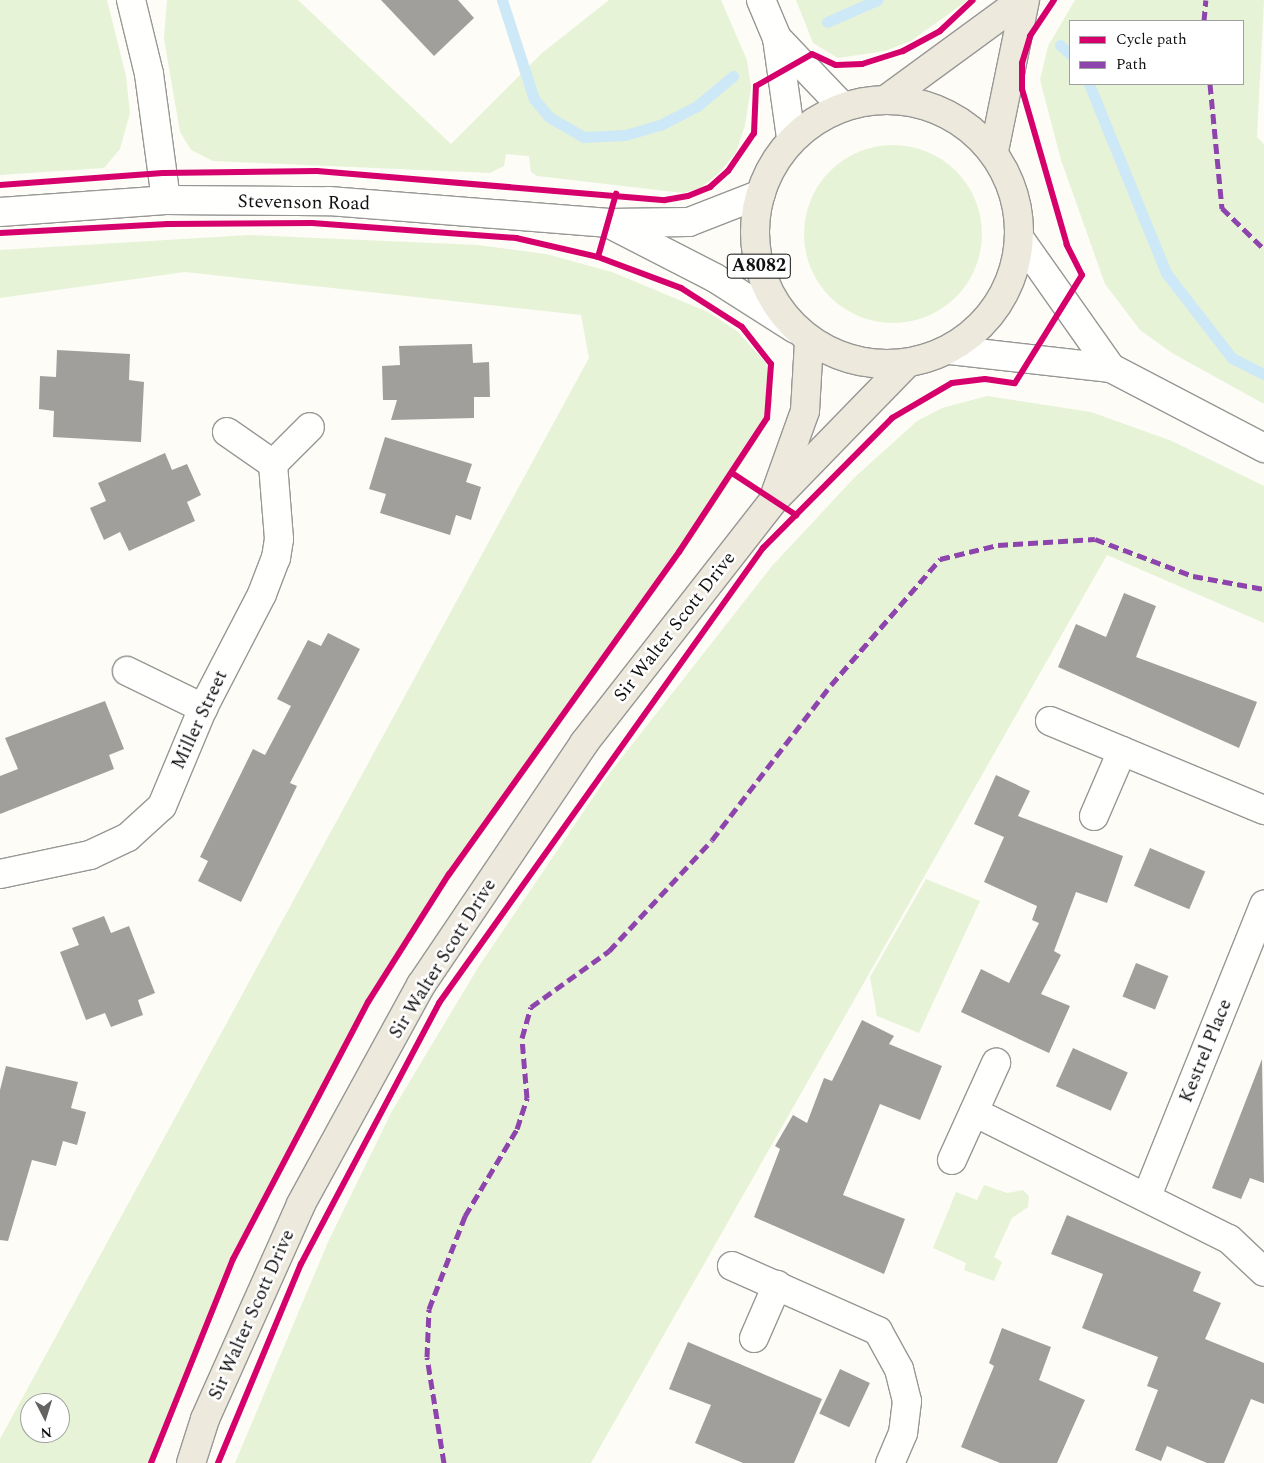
<!DOCTYPE html>
<style>
body{margin:0}
#map{position:relative;width:1264px;height:1463px;overflow:hidden;background:#fdfcf7;font-family:Spectral,serif}
div>[style]{position:absolute}
.green>*{inset:0;background:#e7f3d7}
.round{border-radius:50%}
.stream>*{height:11px;margin:-5.5px;padding:0 5.5px;transform-origin:5.5px;border-radius:5.5px;background:#cde8f7}
.building>*{inset:0;background:#a19f9c;transform-origin:0 0}
.roads{filter:drop-shadow(1px 0 #979795) drop-shadow(-1px 0 #979795) drop-shadow(0 1px #979795) drop-shadow(0 -1px #979795)}
.minor>*{height:28px;margin:-14px;padding:0 14px;transform-origin:14px;border-radius:14px;background:#fffffe}
.tertiary>*{height:28px;margin:-14px;padding:0 14px;transform-origin:14px;border-radius:14px;background:#fffffe}
.primary>*{height:28px;margin:-14px;padding:0 14px;transform-origin:14px;border-radius:14px;background:#ede9dc}
.primary>.ring{margin:-14px;padding:0;box-sizing:content-box;background:none;border:28px solid #ede9dc;border-radius:50%}
.quiet>*{height:5px;margin-top:-2.5px;transform-origin:0;background:repeating-linear-gradient(90deg,#8e44ad 0 10px,transparent 0 15px)}
.cycleway>*{height:6px;margin:-3px;padding:0 3px;transform-origin:3px;border-radius:3px;background:#d6006c}
span{translate:-50% -50%;white-space:nowrap;text-align:center;line-height:1.15;-webkit-text-stroke:5px #fff;paint-order:stroke}
.shield-label span{padding:1px 4px;background:#fff;border:1px solid;border-radius:4px;-webkit-text-stroke-width:0}
.shield-label{font-size:18px;color:#111;font-weight:700}
.street-label{font-size:19px;color:#111}
.legend{position:absolute;left:1069px;top:20px;width:175px;height:65px;box-sizing:border-box;background:#fff;border:1px solid #a0a0a0;margin:0;padding:6px 9px;list-style:none;font-size:15px;color:#111}
.legend li{display:flex;align-items:center;gap:10px;height:25px}
.legend b{width:25px;border:1px solid #a0a0a0}
.north{position:absolute;left:20px;top:1393px;width:50px;height:50px;box-sizing:border-box;background:#fff;border:1px solid #a0a0a0;border-radius:50%;rotate:175deg;font-size:14px;font-weight:700;line-height:20px;text-align:center;color:#111}
.north::after{content:'';display:block;margin:auto;width:18px;height:22px;background:#646362;clip-path:polygon(50% 0,100% 100%,50% 72%,0 100%)}
</style>
<div id="map">
<div class="green">
<div style="clip-path:polygon(0 0,107px 0,126px 76px,130px 113px,120px 149px,104px 168px,0 175px)"></div>
<div style="clip-path:polygon(167px 0,298px 0,451px 144px,542px 53px,609px 0,721px 0,747px 60px,751px 88px,745px 125px,736px 153px,718px 174px,700px 188px,683px 193px,537px 176px,531px 172px,529px 156px,506px 154px,504px 166px,490px 173px,213px 161px,191px 150px,180px 132px,164px 39px)"></div>
<div style="clip-path:polygon(796px 0,968px 0,911px 41px,885px 51px,838px 58px,813px 43px)"></div>
<div style="clip-path:polygon(evenodd,1075px 0,1264px 0,1257px 137px,1264px 144px,1264px 404px,1172px 353px,1140px 330px,1105px 284px,1061px 160px,1040px 80px,1048px 46px,1075px 0,1070px 21px,1243px 21px,1243px 84px,1070px 84px,1070px 21px)"></div>
<div class="round" style="left:804px;top:145px;width:178px;height:178px"></div>
<div style="clip-path:polygon(evenodd,249px 235px,478px 245px,546px 254px,612px 272px,708px 312px,737px 331px,766px 363px,773px 401px,761px 434px,693px 538px,549px 730px,392px 965px,330px 1073px,226px 1277px,152px 1463px,0 1463px,0 1439px,589px 358px,581px 315px,185px 272px,0 298px,0 250px,249px 235px,30px 1403px,60px 1403px,60px 1433px,30px 1433px,30px 1403px)"></div>
<div style="clip-path:polygon(987px 396px,1091px 412px,1172px 441px,1264px 486px,1264px 623px,1107px 555px,591px 1463px,235px 1463px,328px 1242px,392px 1111px,479px 966px,609px 774px,772px 566px,855px 477px,917px 421px,942px 408px)"></div>
<div style="clip-path:polygon(926px 879px,980px 901px,919px 1033px,877px 1016px,870px 977px)"></div>
<div style="clip-path:polygon(984px 1185px,1007px 1193px,1023px 1190px,1029px 1196px,1028px 1207px,1012px 1218px,994px 1257px,1002px 1262px,994px 1281px,964px 1270px,966px 1263px,933px 1248px,956px 1192px,977px 1200px)"></div>
</div>
<div class="stream">
<div style="left:502px;top:0;width:104px;rotate:72.1deg"></div>
<div style="left:534px;top:99px;width:23px;rotate:50deg"></div>
<div style="left:549px;top:117px;width:39px;rotate:30deg"></div>
<div style="left:583px;top:137px;width:42px;rotate:-2.7deg"></div>
<div style="left:625px;top:135px;width:36px;rotate:-16deg"></div>
<div style="left:660px;top:125px;width:42px;rotate:-27.2deg"></div>
<div style="left:697px;top:106px;width:47px;rotate:-39.8deg"></div>
<div style="left:827px;top:22px;width:55px;rotate:-23.7deg"></div>
<div style="left:1060px;top:45px;width:13px;rotate:42deg"></div>
<div style="left:1089px;top:84px;width:204px;rotate:67.8deg"></div>
<div style="left:1166px;top:273px;width:108px;rotate:52.2deg"></div>
<div style="left:1232px;top:358px;width:36px;rotate:27deg"></div>
</div>
<div class="building">
<div style="clip-path:polygon(381px 0,458px 0,474px 18px,434px 56px)"></div>
<div style="clip-path:polygon(472px 344px,473px 363px,489px 362px,490px 397px,474px 397px,474px 418px,391px 420px,397px 400px,383px 400px,382px 366px,400px 365px,399px 346px)"></div>
<div style="clip-path:polygon(57px 350px,130px 354px,129px 380px,144px 382px,141px 442px,53px 437px,54px 411px,39px 409px,40px 376px,56px 377px)"></div>
<div style="clip-path:polygon(385px 437px,472px 464px,466px 482px,481px 487px,471px 520px,456px 515px,450px 535px,380px 513px,386px 494px,369px 489px)"></div>
<div style="clip-path:polygon(165px 453px,172px 470px,187px 464px,201px 495px,187px 502px,195px 521px,129px 551px,120px 532px,104px 540px,90px 508px,106px 501px,98px 483px)"></div>
<div style="clip-path:polygon(1124px 593px,1156px 606px,1136px 657px,1257px 702px,1239px 748px,1058px 667px,1076px 624px,1106px 637px)"></div>
<div style="clip-path:polygon(328px 633px,360px 649px,290px 783px,297px 786px,241px 902px,198px 881px,208px 861px,200px 857px,253px 749px,265px 755px,291px 706px,277px 699px,308px 640px,321px 646px)"></div>
<div style="clip-path:polygon(105px 701px,124px 749px,109px 755px,114px 769px,0 814px,0 776px,18px 769px,5px 738px)"></div>
<div style="clip-path:polygon(996px 775px,1030px 791px,1018px 816px,1123px 856px,1107px 903px,1076px 892px,1054px 951px,1061px 955px,1041px 994px,1070px 1006px,1049px 1053px,961px 1012px,981px 969px,1009px 983px,1039px 923px,1032px 920px,1037px 906px,984px 882px,1004px 837px,974px 824px)"></div>
<div style="left:1150px;top:848px;width:60px;height:41px;rotate:23deg"></div>
<div style="clip-path:polygon(104px 916px,111px 933px,129px 926px,155px 993px,138px 1000px,143px 1015px,111px 1027px,105px 1013px,86px 1020px,60px 952px,79px 945px,72px 928px)"></div>
<div style="left:1136px;top:963px;width:35px;height:36px;rotate:22deg"></div>
<div style="clip-path:polygon(862px 1020px,894px 1036px,889px 1044px,942px 1066px,920px 1120px,880px 1104px,843px 1195px,905px 1219px,884px 1274px,754px 1217px,780px 1149px,775px 1146px,793px 1115px,807px 1123px,824px 1078px,832px 1081px)"></div>
<div style="left:1073px;top:1048px;width:60px;height:42px;rotate:24deg"></div>
<div style="clip-path:polygon(1262px 1059px,1264px 1183px,1250px 1178px,1241px 1199px,1212px 1188px)"></div>
<div style="clip-path:polygon(6px 1066px,78px 1082px,71px 1108px,86px 1112px,77px 1145px,63px 1141px,56px 1166px,32px 1160px,8px 1241px,0 1240px,0 1090px)"></div>
<div style="clip-path:polygon(1067px 1215px,1201px 1272px,1193px 1291px,1221px 1303px,1205px 1339px,1264px 1363px,1264px 1404px,1251px 1399px,1224px 1463px,1207px 1463px,1167px 1446px,1161px 1461px,1135px 1450px,1158px 1390px,1147px 1386px,1158px 1357px,1082px 1328px,1103px 1274px,1051px 1254px)"></div>
<div style="clip-path:polygon(1002px 1328px,1051px 1347px,1039px 1380px,1085px 1400px,1057px 1463px,1000px 1463px,961px 1447px,994px 1366px,989px 1363px)"></div>
<div style="clip-path:polygon(688px 1342px,822px 1399px,794px 1463px,743px 1463px,695px 1443px,711px 1405px,669px 1389px)"></div>
<div style="left:840px;top:1369px;width:33px;height:49px;rotate:25deg"></div>
</div>
<div class="roads">
<div class="minor">
<div style="left:131px;top:0;width:76px;rotate:76.3deg"></div>
<div style="left:149px;top:74px;width:127px;rotate:82.3deg"></div>
<div style="left:761px;top:0;width:41px;rotate:67.2deg"></div>
<div style="left:777px;top:38px;width:94px;rotate:46.3deg"></div>
<div style="left:777px;top:38px;width:101px;rotate:82deg"></div>
<div style="left:227px;top:432px;width:56px;rotate:34.8deg"></div>
<div style="left:273px;top:464px;width:52px;rotate:-45deg"></div>
<div style="left:127px;top:671px;width:85px;rotate:26deg"></div>
<div style="left:1050px;top:721px;width:232px;rotate:22.6deg"></div>
<div style="left:1094px;top:816px;width:71px;rotate:-66.7deg"></div>
<div style="left:0;top:874px;width:92px;rotate:-11.9deg"></div>
<div style="left:90px;top:855px;width:42px;rotate:-25.3deg"></div>
<div style="left:128px;top:837px;width:46px;rotate:-42.4deg"></div>
<div style="left:162px;top:806px;width:106px;rotate:-67.3deg"></div>
<div style="left:203px;top:708px;width:128px;rotate:-62.6deg"></div>
<div style="left:262px;top:594px;width:39px;rotate:-69deg"></div>
<div style="left:276px;top:558px;width:19px;rotate:-81deg"></div>
<div style="left:279px;top:539px;width:75px;rotate:-94.6deg"></div>
<div style="left:974px;top:1112px;width:285px;rotate:26.5deg"></div>
<div style="left:1229px;top:1239px;width:48px;rotate:43.3deg"></div>
<div style="left:952px;top:1160px;width:107px;rotate:-65.6deg"></div>
<div style="left:1147px;top:1196px;width:314px;rotate:-68.1deg"></div>
<div style="left:732px;top:1266px;width:160px;rotate:24deg"></div>
<div style="left:878px;top:1331px;width:43px;rotate:61.1deg"></div>
<div style="left:899px;top:1369px;width:33px;rotate:76deg"></div>
<div style="left:907px;top:1401px;width:32px;rotate:97deg"></div>
<div style="left:903px;top:1433px;width:33px;rotate:113deg"></div>
<div style="left:754px;top:1338px;width:58px;rotate:-66.5deg"></div>
</div>
<div class="tertiary">
<div style="left:0;top:212px;width:166px;rotate:-4.1deg"></div>
<div style="left:166px;top:200px;width:163px;rotate:0.4deg"></div>
<div style="left:329px;top:201px;width:281px;rotate:4.5deg"></div>
<div style="left:609px;top:223px;width:80px;rotate:-0.7deg"></div>
<div style="left:689px;top:222px;width:77px;rotate:-21.3deg"></div>
<div style="left:612px;top:225px;width:116px;rotate:27.2deg"></div>
<div style="left:715px;top:278px;width:95px;rotate:32.5deg"></div>
<div style="left:1020px;top:239px;width:158px;rotate:54.8deg"></div>
<div style="left:950px;top:350px;width:162px;rotate:6.4deg"></div>
<div style="left:1111px;top:368px;width:173px;rotate:27.6deg"></div>
</div>
<div class="primary">
<div style="left:888px;top:98px;width:166px;rotate:-36.2deg"></div>
<div class="ring" style="left:755px;top:100px;width:236px;height:236px"></div>
<div style="left:994px;top:151px;width:154px;rotate:-78.4deg"></div>
<div style="left:776px;top:492px;width:86px;rotate:-70.3deg"></div>
<div style="left:805px;top:411px;width:69px;rotate:-86.7deg"></div>
<div style="left:191px;top:1463px;width:46px;rotate:-72.3deg"></div>
<div style="left:205px;top:1419px;width:235px;rotate:-65.9deg"></div>
<div style="left:301px;top:1204px;width:250px;rotate:-61.3deg"></div>
<div style="left:421px;top:985px;width:292px;rotate:-56deg"></div>
<div style="left:584px;top:743px;width:307px;rotate:-52deg"></div>
<div style="left:773px;top:501px;width:191px;rotate:-45.8deg"></div>
</div>
</div>
<div class="quiet">
<div style="left:1204px;top:21px;width:21px;rotate:-85deg"></div>
<div style="left:1210px;top:84px;width:125px;rotate:84.5deg"></div>
<div style="left:1222px;top:208px;width:59px;rotate:44.3deg"></div>
<div style="left:444px;top:1463px;width:107px;rotate:-99.1deg"></div>
<div style="left:427px;top:1357px;width:48px;rotate:-87.6deg"></div>
<div style="left:429px;top:1309px;width:100px;rotate:-68.8deg"></div>
<div style="left:465px;top:1216px;width:101px;rotate:-59.1deg"></div>
<div style="left:517px;top:1129px;width:33px;rotate:-72deg"></div>
<div style="left:527px;top:1098px;width:60px;rotate:-94.8deg"></div>
<div style="left:522px;top:1038px;width:32px;rotate:-74deg"></div>
<div style="left:531px;top:1007px;width:96px;rotate:-35.7deg"></div>
<div style="left:609px;top:951px;width:151px;rotate:-47.1deg"></div>
<div style="left:712px;top:840px;width:195px;rotate:-52.5deg"></div>
<div style="left:831px;top:685px;width:167px;rotate:-49.1deg"></div>
<div style="left:940px;top:559px;width:60px;rotate:-13.6deg"></div>
<div style="left:998px;top:545px;width:97px;rotate:-3.5deg"></div>
<div style="left:1095px;top:539px;width:105px;rotate:20.7deg"></div>
<div style="left:1193px;top:576px;width:72px;rotate:10.4deg"></div>
</div>
<div class="cycleway">
<div style="left:0;top:185px;width:163px;rotate:-4.2deg"></div>
<div style="left:163px;top:173px;width:154px;rotate:-0.7deg"></div>
<div style="left:317px;top:171px;width:349px;rotate:4.8deg"></div>
<div style="left:665px;top:200px;width:23px;rotate:-10deg"></div>
<div style="left:688px;top:196px;width:24px;rotate:-22deg"></div>
<div style="left:710px;top:187px;width:24px;rotate:-42deg"></div>
<div style="left:728px;top:171px;width:46px;rotate:-55.6deg"></div>
<div style="left:754px;top:133px;width:47px;rotate:-87.6deg"></div>
<div style="left:756px;top:86px;width:64px;rotate:-29.7deg"></div>
<div style="left:812px;top:54px;width:26px;rotate:25deg"></div>
<div style="left:836px;top:65px;width:26px;rotate:-2deg"></div>
<div style="left:862px;top:64px;width:43px;rotate:-17.6deg"></div>
<div style="left:903px;top:51px;width:42px;rotate:-28.4deg"></div>
<div style="left:940px;top:31px;width:45px;rotate:-43.2deg"></div>
<div style="left:0;top:233px;width:168px;rotate:-3.1deg"></div>
<div style="left:168px;top:224px;width:144px;rotate:-0.4deg"></div>
<div style="left:312px;top:223px;width:205px;rotate:4.2deg"></div>
<div style="left:516px;top:238px;width:84px;rotate:13deg"></div>
<div style="left:598px;top:257px;width:89px;rotate:20.5deg"></div>
<div style="left:681px;top:288px;width:72px;rotate:32.6deg"></div>
<div style="left:742px;top:327px;width:47px;rotate:51.9deg"></div>
<div style="left:771px;top:364px;width:54px;rotate:94.2deg"></div>
<div style="left:767px;top:418px;width:160px;rotate:123.3deg"></div>
<div style="left:679px;top:552px;width:396px;rotate:125.5deg"></div>
<div style="left:449px;top:874px;width:151px;rotate:122.3deg"></div>
<div style="left:368px;top:1002px;width:290px;rotate:117.7deg"></div>
<div style="left:233px;top:1259px;width:220px;rotate:111.9deg"></div>
<div style="left:598px;top:257px;width:66px;rotate:-74.1deg"></div>
<div style="left:732px;top:473px;width:77px;rotate:33.3deg"></div>
<div style="left:218px;top:1463px;width:216px;rotate:-67.4deg"></div>
<div style="left:301px;top:1264px;width:295px;rotate:-62.1deg"></div>
<div style="left:439px;top:1003px;width:559px;rotate:-54.55deg"></div>
<div style="left:763px;top:548px;width:183px;rotate:-45.2deg"></div>
<div style="left:892px;top:418px;width:69px;rotate:-30.3deg"></div>
<div style="left:952px;top:383px;width:33px;rotate:-7deg"></div>
<div style="left:985px;top:379px;width:30px;rotate:8deg"></div>
<div style="left:1015px;top:383px;width:127px;rotate:-58.2deg"></div>
<div style="left:1082px;top:275px;width:34px;rotate:-117deg"></div>
<div style="left:1067px;top:245px;width:162px;rotate:-106.1deg"></div>
<div style="left:1022px;top:89px;width:26px;rotate:-90deg"></div>
<div style="left:1022px;top:63px;width:28px;rotate:-73deg"></div>
<div style="left:1030px;top:36px;width:43px;rotate:-56.3deg"></div>
</div>
<div class="shield-label">
<span style="left:759px;top:266px">A8082</span>
</div>
<div class="street-label">
<span style="left:304px;top:203px;rotate:1deg">Stevenson Road</span>
<span style="left:675px;top:627px;rotate:-52deg">Sir Walter Scott Drive</span>
<span style="left:200px;top:720px;rotate:-65deg">Miller Street</span>
<span style="left:443px;top:959px;rotate:-58deg">Sir Walter Scott Drive</span>
<span style="left:1206px;top:1051px;rotate:-68deg">Kestrel Place</span>
<span style="left:252px;top:1315px;rotate:-66deg">Sir Walter Scott Drive</span>
</div>
<ul class="legend">
<li><b style="height:6px;background:#d6006c"></b>Cycle path</li>
<li><b style="height:6px;background:#8e44ad"></b>Path</li>
</ul>
<div class="north">N</div>
</div>
